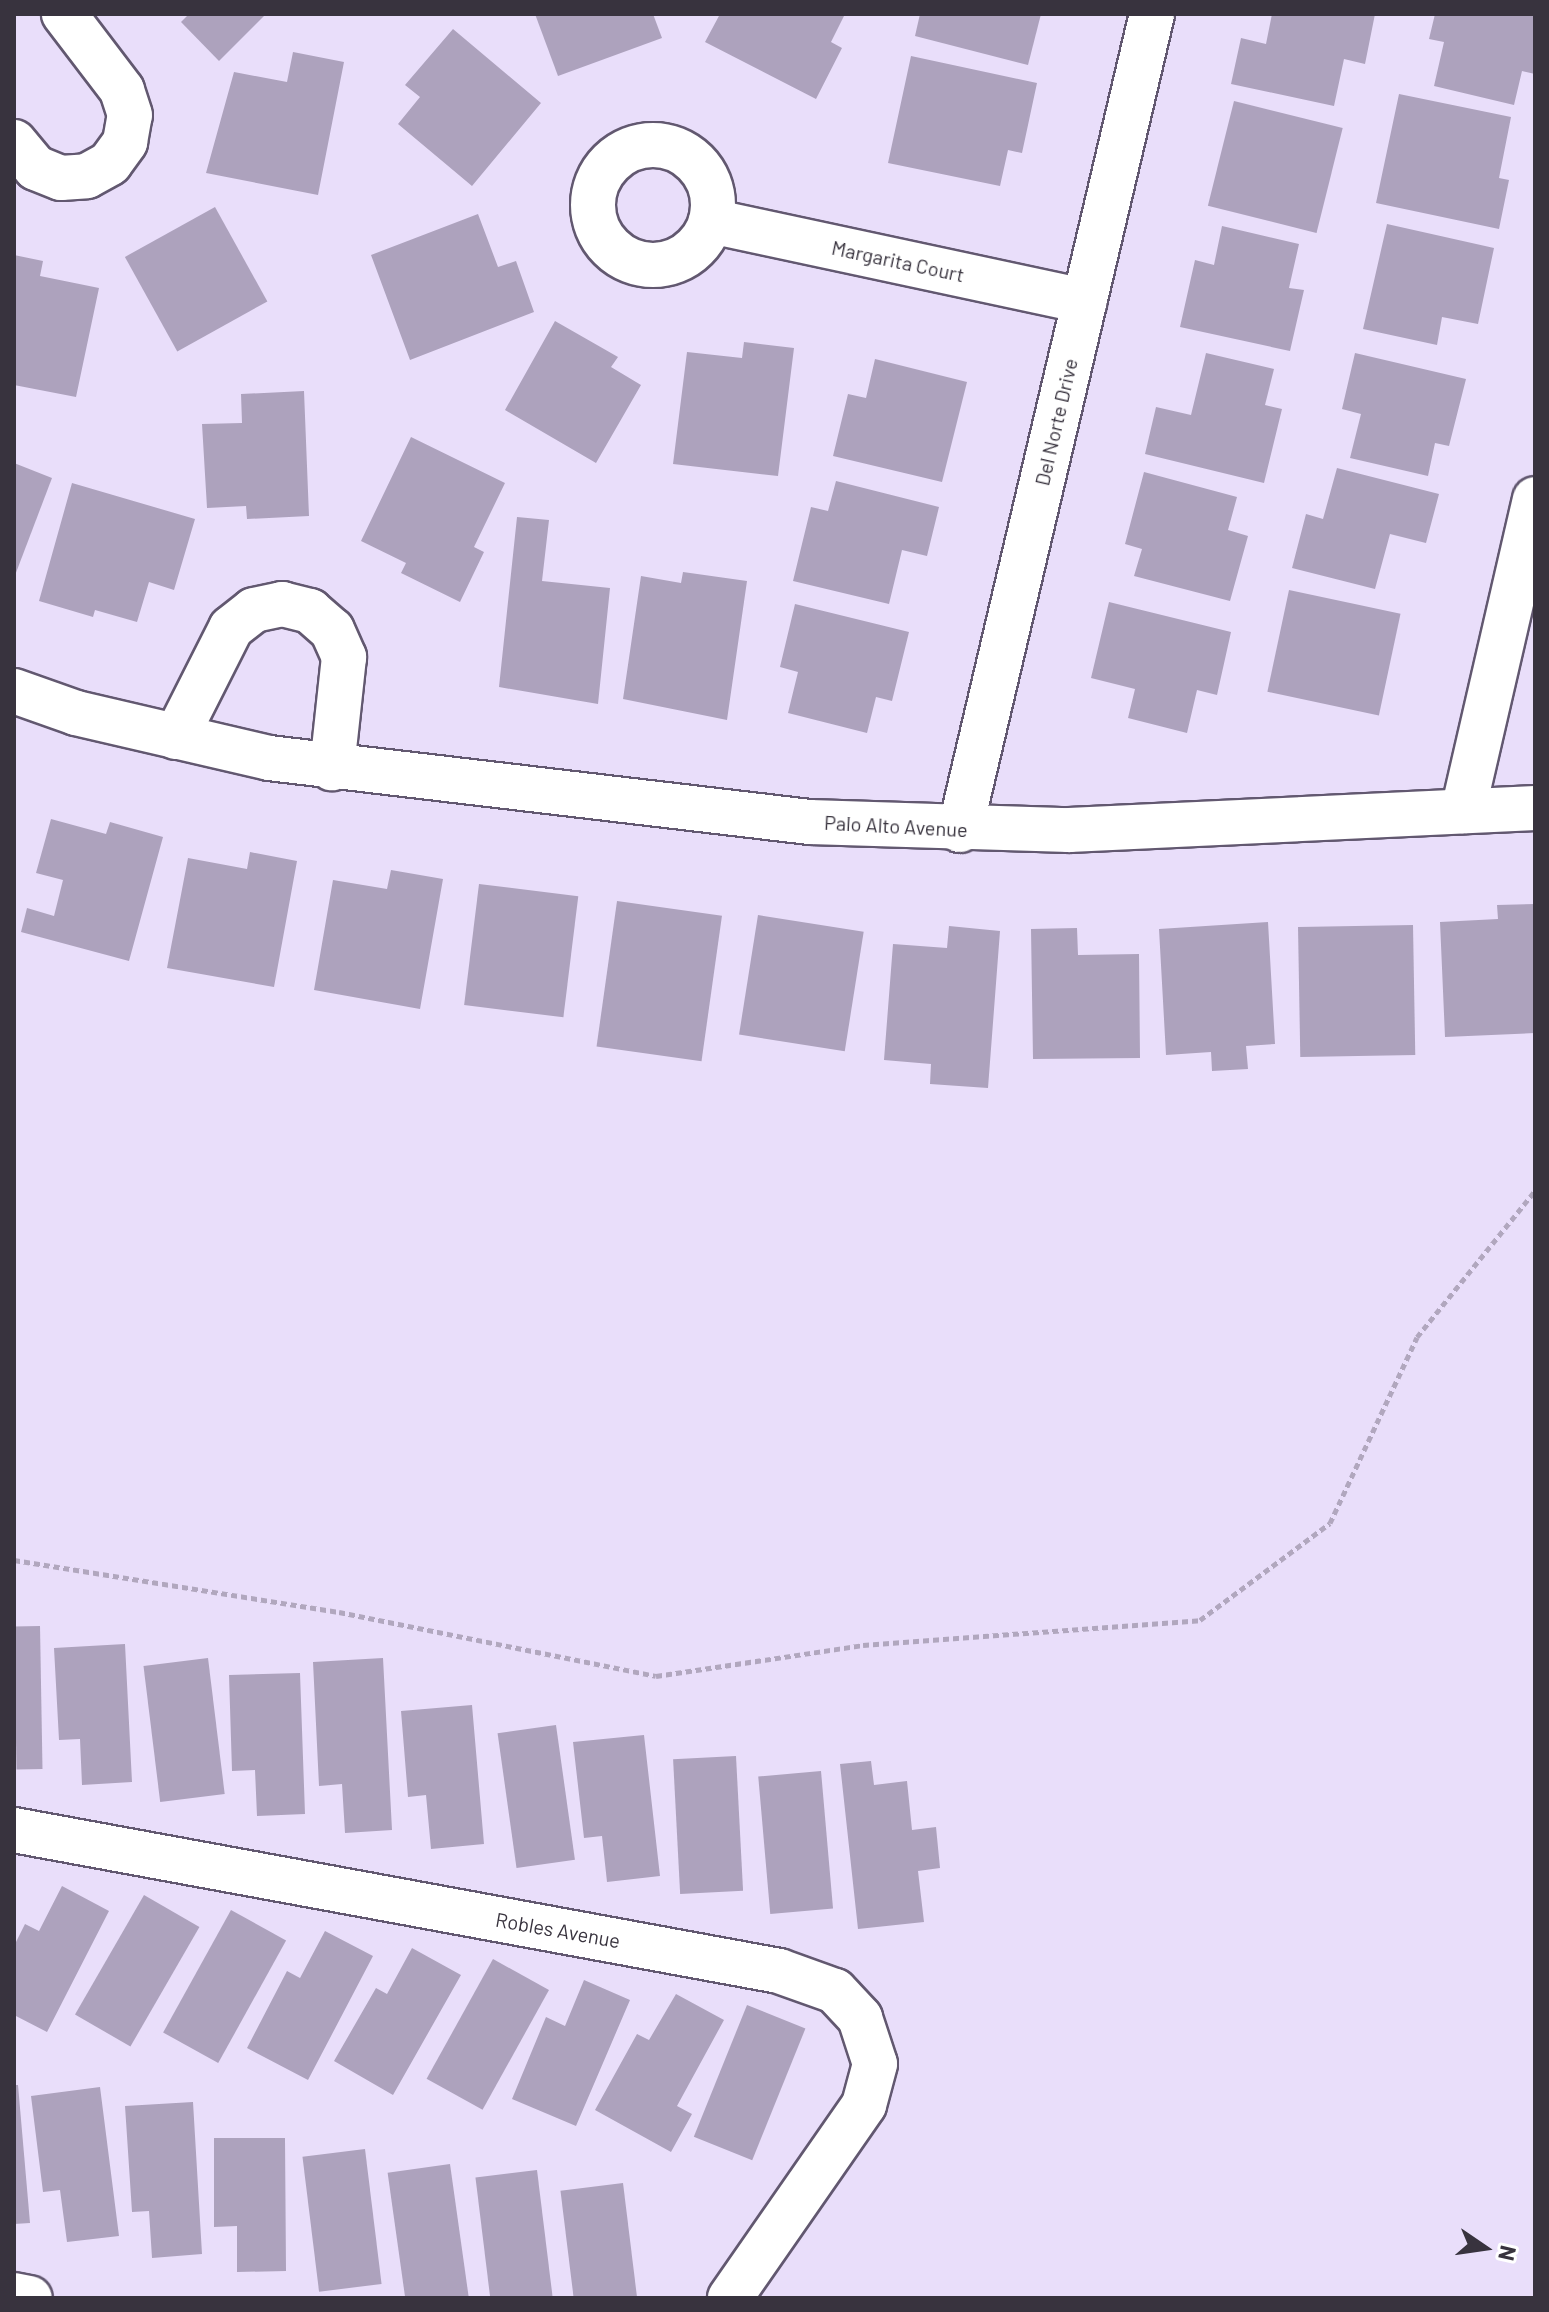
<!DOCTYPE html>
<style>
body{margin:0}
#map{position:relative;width:1549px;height:2312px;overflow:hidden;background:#e9defa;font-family:Barlow,sans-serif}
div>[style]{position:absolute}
.building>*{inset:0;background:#ada2bd;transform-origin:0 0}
.path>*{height:5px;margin-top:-2.5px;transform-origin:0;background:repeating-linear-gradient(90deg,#b1a7be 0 6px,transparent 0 10px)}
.roads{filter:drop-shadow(2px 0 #625870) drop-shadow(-2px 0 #625870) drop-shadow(0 2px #625870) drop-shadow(0 -2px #625870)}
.minor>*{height:44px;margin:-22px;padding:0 22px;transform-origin:22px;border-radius:22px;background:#fff}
.minor>.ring{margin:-22px;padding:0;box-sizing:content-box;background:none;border:44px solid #fff;border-radius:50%}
span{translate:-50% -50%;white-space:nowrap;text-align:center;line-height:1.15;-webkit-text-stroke:6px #fff;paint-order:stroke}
.street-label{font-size:20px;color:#38333e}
.frame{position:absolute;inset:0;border:16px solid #38333e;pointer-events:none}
.north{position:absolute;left:1445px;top:2208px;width:80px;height:80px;-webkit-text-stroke:6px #fff;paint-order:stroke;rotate:103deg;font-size:22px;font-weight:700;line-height:32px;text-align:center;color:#38333e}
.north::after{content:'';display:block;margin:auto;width:28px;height:36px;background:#38333e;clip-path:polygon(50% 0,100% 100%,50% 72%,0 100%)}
</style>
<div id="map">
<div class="building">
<div style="clip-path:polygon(189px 14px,266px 14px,219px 61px,181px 22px)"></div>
<div style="clip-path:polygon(535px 14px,653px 14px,662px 38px,558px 76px)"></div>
<div style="clip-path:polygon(720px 14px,845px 14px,831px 42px,842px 48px,816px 99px,705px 42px)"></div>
<div style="clip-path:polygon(920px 14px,1041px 14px,1028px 65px,915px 36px)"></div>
<div style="clip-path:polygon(1272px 14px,1375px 14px,1365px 64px,1344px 59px,1334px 106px,1231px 84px,1241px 38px,1266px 44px)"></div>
<div style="clip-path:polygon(1435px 14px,1535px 14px,1535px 74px,1522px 71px,1514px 105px,1434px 86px,1444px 42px,1429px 39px)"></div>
<div style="clip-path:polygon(453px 29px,541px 103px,472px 186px,398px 124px,420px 97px,405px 85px)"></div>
<div style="clip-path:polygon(293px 52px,344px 62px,318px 195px,206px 173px,234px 72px,287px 82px)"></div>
<div style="clip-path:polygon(911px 56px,1037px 83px,1022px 153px,1008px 150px,1000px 186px,888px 163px)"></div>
<div style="clip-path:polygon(1399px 94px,1511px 117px,1499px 178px,1509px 180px,1499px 229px,1376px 203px)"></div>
<div style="left:1234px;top:101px;width:112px;height:108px;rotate:14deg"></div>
<div style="left:215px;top:207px;width:108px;height:103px;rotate:61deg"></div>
<div style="clip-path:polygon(478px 214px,498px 267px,516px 261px,534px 312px,410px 360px,371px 255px)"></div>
<div style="clip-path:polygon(1387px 224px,1494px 248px,1478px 324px,1442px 317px,1437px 345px,1363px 329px)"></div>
<div style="clip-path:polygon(1222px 226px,1299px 244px,1289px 288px,1304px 290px,1290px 351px,1180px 327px,1195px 260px,1214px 265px)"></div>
<div style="clip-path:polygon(14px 255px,43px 261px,40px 276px,99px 288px,76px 397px,14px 385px)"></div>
<div style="clip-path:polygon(555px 321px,618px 357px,611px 367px,641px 385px,596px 463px,505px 410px)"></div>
<div style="clip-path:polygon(744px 342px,794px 348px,778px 476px,673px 464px,687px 352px,742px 358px)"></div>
<div style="clip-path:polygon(1206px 353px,1274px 369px,1265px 405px,1282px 409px,1264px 483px,1145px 454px,1156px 407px,1191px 415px)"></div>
<div style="clip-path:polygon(1355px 353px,1466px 379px,1449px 446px,1435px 443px,1428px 476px,1350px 458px,1361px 414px,1342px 409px)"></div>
<div style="clip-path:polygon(875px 359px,967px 382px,942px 482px,833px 456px,848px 394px,866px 398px)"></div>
<div style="clip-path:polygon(304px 391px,309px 516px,247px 519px,246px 506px,207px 508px,202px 424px,242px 423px,241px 394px)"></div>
<div style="clip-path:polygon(411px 437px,505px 483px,474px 547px,484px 552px,460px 602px,401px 573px,406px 563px,361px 541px)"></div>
<div style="clip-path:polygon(14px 463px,52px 478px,14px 578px)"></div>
<div style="clip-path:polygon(1337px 468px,1439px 494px,1426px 543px,1390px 534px,1375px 589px,1292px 568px,1306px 514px,1323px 519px)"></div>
<div style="clip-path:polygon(1144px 472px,1237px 497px,1228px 530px,1248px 536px,1230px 601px,1134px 576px,1142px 549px,1125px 544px)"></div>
<div style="clip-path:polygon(836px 481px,939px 507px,927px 556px,902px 550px,889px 604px,793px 581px,811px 507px,828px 511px)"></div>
<div style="clip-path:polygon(72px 483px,195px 519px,174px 590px,149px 582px,137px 622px,95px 610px,93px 617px,39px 601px)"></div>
<div style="clip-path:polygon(517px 517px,549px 520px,542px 581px,610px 588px,598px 704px,499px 687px)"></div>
<div style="clip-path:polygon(683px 572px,747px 581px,727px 720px,623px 699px,641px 576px,681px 583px)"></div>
<div style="left:1289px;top:590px;width:114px;height:104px;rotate:12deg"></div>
<div style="clip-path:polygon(1109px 602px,1231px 632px,1217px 695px,1197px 690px,1187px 733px,1128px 718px,1135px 689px,1091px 678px)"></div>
<div style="clip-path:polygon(795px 604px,909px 632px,892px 701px,876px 697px,867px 733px,788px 713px,798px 672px,780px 667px)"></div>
<div style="clip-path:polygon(51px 819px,106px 834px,110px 822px,163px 837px,129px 961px,21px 932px,27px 908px,54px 916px,63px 880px,36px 873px)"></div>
<div style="clip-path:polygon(250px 852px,297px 861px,274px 987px,167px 968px,188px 858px,247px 869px)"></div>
<div style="clip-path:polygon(391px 870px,443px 879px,420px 1009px,314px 990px,333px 880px,387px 889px)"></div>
<div style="left:479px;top:884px;width:100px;height:122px;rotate:7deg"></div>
<div style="left:617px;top:901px;width:106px;height:147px;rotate:8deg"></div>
<div style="clip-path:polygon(1535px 904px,1535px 1033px,1445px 1037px,1440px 922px,1498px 919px,1497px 905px)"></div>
<div style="left:758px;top:915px;width:107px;height:121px;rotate:9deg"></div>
<div style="clip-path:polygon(1268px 922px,1275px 1044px,1246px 1046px,1248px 1069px,1212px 1071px,1211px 1052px,1166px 1055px,1159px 929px)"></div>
<div style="left:1413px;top:925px;width:130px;height:115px;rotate:89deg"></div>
<div style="clip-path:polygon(949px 926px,1000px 931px,988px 1088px,930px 1084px,931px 1064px,884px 1060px,893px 944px,947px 948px)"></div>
<div style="clip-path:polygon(1077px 928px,1078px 955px,1139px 954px,1140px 1058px,1033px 1059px,1031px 929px)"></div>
<div style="left:40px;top:1626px;width:143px;height:26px;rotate:89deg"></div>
<div style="clip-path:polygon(125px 1644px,132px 1782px,82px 1785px,80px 1739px,59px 1740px,54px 1648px)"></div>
<div style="left:208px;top:1658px;width:137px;height:65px;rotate:83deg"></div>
<div style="clip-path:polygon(383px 1658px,392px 1830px,345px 1833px,342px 1784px,319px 1786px,313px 1662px)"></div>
<div style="clip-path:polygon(300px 1673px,305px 1814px,257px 1816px,255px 1770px,232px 1771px,229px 1675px)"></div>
<div style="clip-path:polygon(472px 1705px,484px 1844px,431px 1849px,426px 1795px,408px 1797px,401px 1711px)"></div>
<div style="left:556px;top:1725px;width:136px;height:59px;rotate:82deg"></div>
<div style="clip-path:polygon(644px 1735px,660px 1876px,607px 1882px,602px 1836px,584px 1838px,573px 1742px)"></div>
<div style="left:736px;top:1756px;width:135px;height:63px;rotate:87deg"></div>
<div style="clip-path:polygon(871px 1761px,874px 1785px,907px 1781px,912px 1830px,936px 1827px,940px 1868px,918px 1871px,924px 1922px,858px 1929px,840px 1764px)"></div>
<div style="left:821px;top:1771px;width:138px;height:63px;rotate:85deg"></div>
<div style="clip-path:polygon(62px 1886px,109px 1911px,47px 2032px,14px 2015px,14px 1946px,25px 1924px,39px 1931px)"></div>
<div style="left:144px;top:1895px;width:64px;height:138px;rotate:30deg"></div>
<div style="left:231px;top:1910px;width:63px;height:140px;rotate:29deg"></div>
<div style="clip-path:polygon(325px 1931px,373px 1956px,308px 2080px,247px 2048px,287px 1971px,300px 1978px)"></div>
<div style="clip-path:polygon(412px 1948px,461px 1975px,393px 2095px,334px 2061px,376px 1988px,387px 1994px)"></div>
<div style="left:493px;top:1959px;width:64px;height:137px;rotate:29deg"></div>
<div style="clip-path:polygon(584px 1980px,630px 2000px,576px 2126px,512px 2099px,546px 2017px,565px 2026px)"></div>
<div style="clip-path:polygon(676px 1994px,724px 2020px,677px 2106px,692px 2114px,671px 2152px,595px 2110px,637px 2034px,649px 2040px)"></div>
<div style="left:747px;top:2005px;width:63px;height:142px;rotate:22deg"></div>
<div style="clip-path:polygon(14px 2085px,18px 2085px,30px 2223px,14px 2224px)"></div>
<div style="clip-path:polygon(100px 2087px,119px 2236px,67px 2242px,60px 2190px,43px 2192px,31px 2096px)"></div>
<div style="clip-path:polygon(193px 2102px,202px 2254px,152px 2258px,149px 2211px,132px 2212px,125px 2106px)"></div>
<div style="clip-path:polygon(214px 2138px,285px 2138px,286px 2271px,237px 2272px,237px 2226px,214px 2227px)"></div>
<div style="left:365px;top:2149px;width:136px;height:63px;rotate:83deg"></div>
<div style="left:450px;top:2164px;width:135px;height:63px;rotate:82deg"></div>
<div style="left:537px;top:2170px;width:129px;height:62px;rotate:83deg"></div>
<div style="left:623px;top:2183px;width:116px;height:63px;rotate:83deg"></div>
</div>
<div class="path">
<div style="left:14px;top:1560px;width:329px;rotate:9.1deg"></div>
<div style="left:339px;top:1612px;width:323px;rotate:11.4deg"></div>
<div style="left:656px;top:1676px;width:209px;rotate:-8.5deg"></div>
<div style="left:863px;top:1645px;width:338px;rotate:-4.2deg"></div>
<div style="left:1200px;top:1620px;width:162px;rotate:-36.7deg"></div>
<div style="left:1330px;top:1523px;width:205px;rotate:-64.9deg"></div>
<div style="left:1417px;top:1337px;width:188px;rotate:-51.1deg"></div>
</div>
<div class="roads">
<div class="minor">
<div style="left:14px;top:142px;width:34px;rotate:50deg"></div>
<div style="left:36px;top:168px;width:27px;rotate:22deg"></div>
<div style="left:61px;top:178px;width:26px;rotate:-4deg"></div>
<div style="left:87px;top:176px;width:26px;rotate:-29deg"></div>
<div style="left:110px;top:163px;width:26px;rotate:-54deg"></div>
<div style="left:125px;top:142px;width:27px;rotate:-80deg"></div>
<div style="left:130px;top:115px;width:26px;rotate:-108deg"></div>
<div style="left:122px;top:90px;width:96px;rotate:-127.3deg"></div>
<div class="ring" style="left:593px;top:145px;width:76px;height:76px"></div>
<div style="left:711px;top:221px;width:382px;rotate:12.1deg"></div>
<div style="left:14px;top:691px;width:66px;rotate:19.5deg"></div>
<div style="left:76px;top:713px;width:198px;rotate:13.1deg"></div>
<div style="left:269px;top:758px;width:545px;rotate:6.75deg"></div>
<div style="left:810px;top:822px;width:259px;rotate:1.8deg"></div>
<div style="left:1069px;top:830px;width:467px;rotate:-2.7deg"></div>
<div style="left:176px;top:737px;width:122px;rotate:-63.2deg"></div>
<div style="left:231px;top:628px;width:29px;rotate:-38deg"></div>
<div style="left:254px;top:610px;width:29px;rotate:-12deg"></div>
<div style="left:282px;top:604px;width:29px;rotate:14deg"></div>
<div style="left:310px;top:611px;width:29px;rotate:41deg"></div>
<div style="left:332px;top:630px;width:30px;rotate:66deg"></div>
<div style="left:344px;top:657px;width:112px;rotate:96.2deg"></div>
<div style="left:1463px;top:811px;width:320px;rotate:-77deg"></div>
<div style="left:960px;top:830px;width:838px;rotate:-76.76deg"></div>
<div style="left:14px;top:1830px;width:778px;rotate:10.44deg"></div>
<div style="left:779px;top:1971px;width:59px;rotate:19.7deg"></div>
<div style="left:835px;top:1991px;width:37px;rotate:47deg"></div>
<div style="left:860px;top:2018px;width:48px;rotate:71.9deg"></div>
<div style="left:875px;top:2064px;width:42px;rotate:105deg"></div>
<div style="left:864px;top:2105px;width:235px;rotate:124.8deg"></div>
<div style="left:14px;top:2295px;width:16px;rotate:11deg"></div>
</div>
</div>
<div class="street-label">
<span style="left:898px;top:261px;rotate:12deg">Margarita Court</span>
<span style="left:1056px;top:422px;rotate:-77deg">Del Norte Drive</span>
<span style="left:896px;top:826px;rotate:3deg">Palo Alto Avenue</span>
<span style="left:558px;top:1930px;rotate:10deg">Robles Avenue</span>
</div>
<div class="frame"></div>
<div class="north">N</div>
</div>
